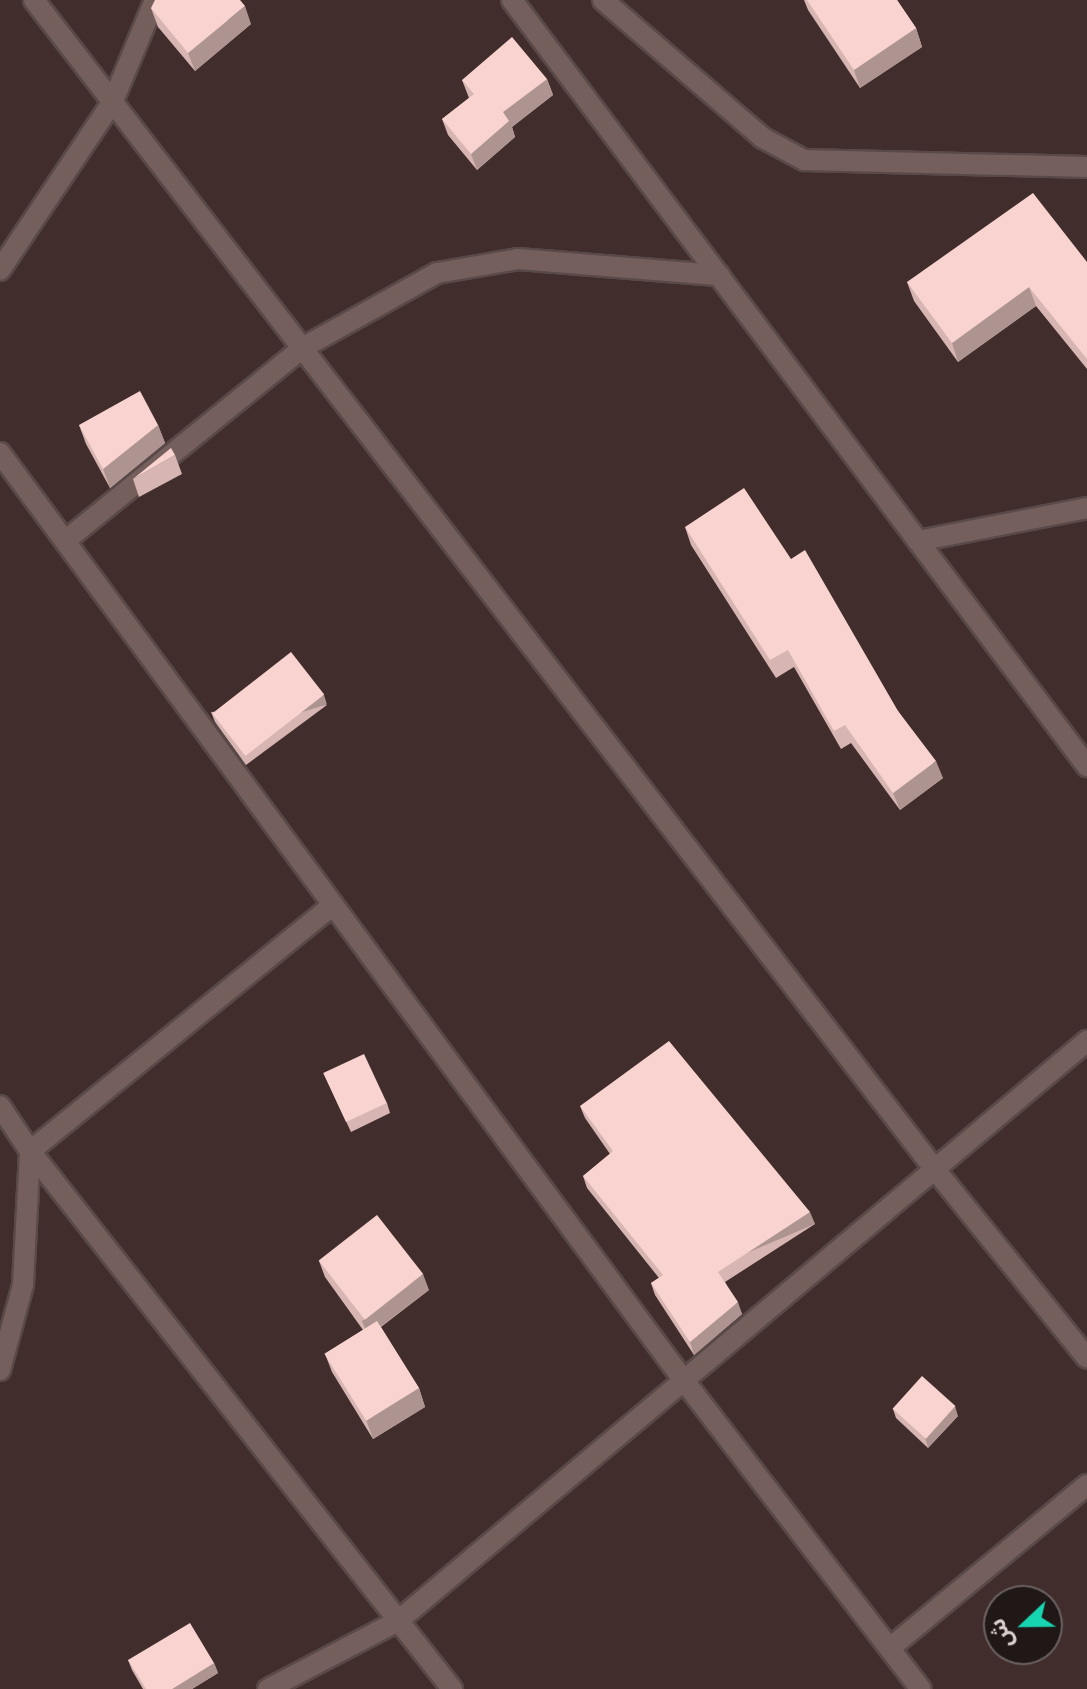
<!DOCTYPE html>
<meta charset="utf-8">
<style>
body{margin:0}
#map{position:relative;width:1087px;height:1689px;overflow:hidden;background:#402d2c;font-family:Spectral,"Noto Sans Arabic",serif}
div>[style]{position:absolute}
.roads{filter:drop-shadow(2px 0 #594948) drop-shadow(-2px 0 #594948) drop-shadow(0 2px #594948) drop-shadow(0 -2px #594948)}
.street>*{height:20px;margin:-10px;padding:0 10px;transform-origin:10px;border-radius:10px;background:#745f5d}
.wall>*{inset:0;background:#d6b5b2}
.shaded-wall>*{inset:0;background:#ae9491;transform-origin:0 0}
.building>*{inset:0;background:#f9d3cf;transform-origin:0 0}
span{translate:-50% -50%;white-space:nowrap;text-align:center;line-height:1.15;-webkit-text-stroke:8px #201817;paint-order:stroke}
.north{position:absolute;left:983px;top:1585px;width:80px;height:80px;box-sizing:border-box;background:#201817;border:2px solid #6b6160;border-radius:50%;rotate:248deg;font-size:22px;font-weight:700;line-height:32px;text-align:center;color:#dbcfcd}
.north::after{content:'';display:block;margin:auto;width:28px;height:36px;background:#18d5b2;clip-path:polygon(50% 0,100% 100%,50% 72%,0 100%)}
</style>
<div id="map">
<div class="roads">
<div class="street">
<div style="left:34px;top:0;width:1473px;rotate:52.39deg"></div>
<div style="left:933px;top:1167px;width:245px;rotate:51.1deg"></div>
<div style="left:512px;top:0;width:958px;rotate:53.11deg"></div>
<div style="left:603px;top:0;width:211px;rotate:40.8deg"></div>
<div style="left:763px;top:138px;width:47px;rotate:28.2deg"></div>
<div style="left:804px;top:160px;width:283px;rotate:1.4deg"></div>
<div style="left:0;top:270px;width:203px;rotate:-56.2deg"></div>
<div style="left:113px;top:101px;width:109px;rotate:-67.4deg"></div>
<div style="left:0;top:453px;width:1149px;rotate:53.6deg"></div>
<div style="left:682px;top:1378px;width:392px;rotate:52.5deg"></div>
<div style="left:65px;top:541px;width:308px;rotate:-39.1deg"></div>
<div style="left:304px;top:347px;width:152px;rotate:-29.1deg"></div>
<div style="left:437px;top:273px;width:82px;rotate:-9.8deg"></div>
<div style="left:518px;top:259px;width:202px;rotate:4.6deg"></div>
<div style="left:918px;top:541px;width:172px;rotate:-11deg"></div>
<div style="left:333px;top:905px;width:390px;rotate:140.9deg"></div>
<div style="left:30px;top:1151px;width:684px;rotate:51.89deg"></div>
<div style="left:0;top:1106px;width:54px;rotate:56.3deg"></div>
<div style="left:30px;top:1151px;width:134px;rotate:93deg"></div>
<div style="left:23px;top:1285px;width:88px;rotate:105.1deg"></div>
<div style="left:890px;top:1648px;width:256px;rotate:-39.6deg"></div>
<div style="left:268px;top:1689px;width:147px;rotate:-27.6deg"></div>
<div style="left:398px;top:1621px;width:901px;rotate:-40.09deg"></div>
</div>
</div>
<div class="wall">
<div style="clip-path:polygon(804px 0,897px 0,916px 28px,922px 47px,860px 88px,808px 10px)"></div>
<div style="clip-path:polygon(151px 8px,251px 24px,195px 71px,158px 27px)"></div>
<div style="clip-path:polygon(547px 79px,553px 95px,512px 127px,515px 137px,477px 170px,448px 135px,442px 119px,469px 98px,462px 80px)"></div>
<div style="clip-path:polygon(1087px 262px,1087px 369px,1036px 306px,958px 362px,914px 301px,907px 282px)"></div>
<div style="clip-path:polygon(79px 425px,158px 425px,165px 443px,110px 488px,86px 444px)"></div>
<div style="clip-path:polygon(175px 455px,182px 474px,139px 497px,133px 479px)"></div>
<div style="clip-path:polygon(685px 527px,898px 711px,943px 778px,900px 810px,851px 743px,841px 749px,794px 667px,776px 678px,691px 545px)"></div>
<div style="clip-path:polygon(327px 705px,246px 765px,215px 722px,211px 712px)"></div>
<div style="clip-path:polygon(324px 1074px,387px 1103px,390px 1113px,351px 1132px)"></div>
<div style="clip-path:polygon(580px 1106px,815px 1224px,725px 1282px,742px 1314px,694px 1355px,655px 1295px,651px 1283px,659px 1278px,587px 1188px,583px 1176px,610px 1154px,585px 1118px)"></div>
<div style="clip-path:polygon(319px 1261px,429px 1290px,381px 1327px,419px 1388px,425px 1407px,373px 1439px,332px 1372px,325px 1354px,363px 1330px,325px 1277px)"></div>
<div style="clip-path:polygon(893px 1409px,958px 1416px,928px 1448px,896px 1418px)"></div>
<div style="clip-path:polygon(128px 1660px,214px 1663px,218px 1673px,192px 1689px,143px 1689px,132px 1670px)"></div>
</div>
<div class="shaded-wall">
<div style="clip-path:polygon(245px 6px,251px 24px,195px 71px,188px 53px)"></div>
<div style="clip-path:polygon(916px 28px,922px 47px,860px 88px,854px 70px)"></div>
<div style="clip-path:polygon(547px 79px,553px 95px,512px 127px,515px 137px,477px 170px,471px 154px,503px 112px)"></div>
<div style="clip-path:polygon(1029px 287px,1036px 306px,958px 362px,952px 343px)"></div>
<div style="clip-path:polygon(158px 425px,165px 443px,110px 488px,103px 469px)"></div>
<div style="left:324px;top:695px;width:10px;height:101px;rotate:73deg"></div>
<div style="clip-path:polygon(936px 761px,943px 778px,900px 810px,893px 793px)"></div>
<div style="left:810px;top:1212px;width:13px;height:110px;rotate:67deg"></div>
<div style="clip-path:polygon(423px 1274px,429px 1290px,368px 1336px,362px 1321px)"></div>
<div style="clip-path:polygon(738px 1302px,742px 1314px,694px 1355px,690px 1342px)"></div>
<div style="clip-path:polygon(419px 1388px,425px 1407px,373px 1439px,366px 1420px)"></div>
<div style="clip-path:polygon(955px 1406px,958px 1416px,928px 1448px,925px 1438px)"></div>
<div style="clip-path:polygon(214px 1663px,218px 1673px,192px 1689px,172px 1689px)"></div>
</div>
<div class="building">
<div style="clip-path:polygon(155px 0,240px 0,245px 6px,188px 53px,151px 8px)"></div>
<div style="clip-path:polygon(807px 0,897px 0,916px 28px,854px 70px)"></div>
<div style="clip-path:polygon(512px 37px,547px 79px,503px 112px,509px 121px,471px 154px,442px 119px,474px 94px,462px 80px)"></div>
<div style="clip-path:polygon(1033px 193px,1087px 262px,1087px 359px,1029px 287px,952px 343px,907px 282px)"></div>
<div style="clip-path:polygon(140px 391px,158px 425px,103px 469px,79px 425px)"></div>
<div style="clip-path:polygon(171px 448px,175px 455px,133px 479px)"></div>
<div style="clip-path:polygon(744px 488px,791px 559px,805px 550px,898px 711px,936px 761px,893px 793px,845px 725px,834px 731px,788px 650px,770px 660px,685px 527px)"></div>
<div style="left:291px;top:652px;width:54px;height:100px;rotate:52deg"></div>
<div style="clip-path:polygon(669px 1041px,810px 1212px,718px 1272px,738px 1302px,690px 1342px,651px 1283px,663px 1275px,583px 1176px,613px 1151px,580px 1106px)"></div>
<div style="left:364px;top:1054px;width:54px;height:45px;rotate:65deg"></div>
<div style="left:377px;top:1215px;width:75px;height:74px;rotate:52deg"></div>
<div style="left:377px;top:1321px;width:79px;height:62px;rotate:58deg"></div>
<div style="left:922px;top:1376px;width:45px;height:44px;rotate:42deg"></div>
<div style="clip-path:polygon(190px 1623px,214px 1663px,172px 1689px,146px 1689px,128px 1660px)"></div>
</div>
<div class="north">ش</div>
</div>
